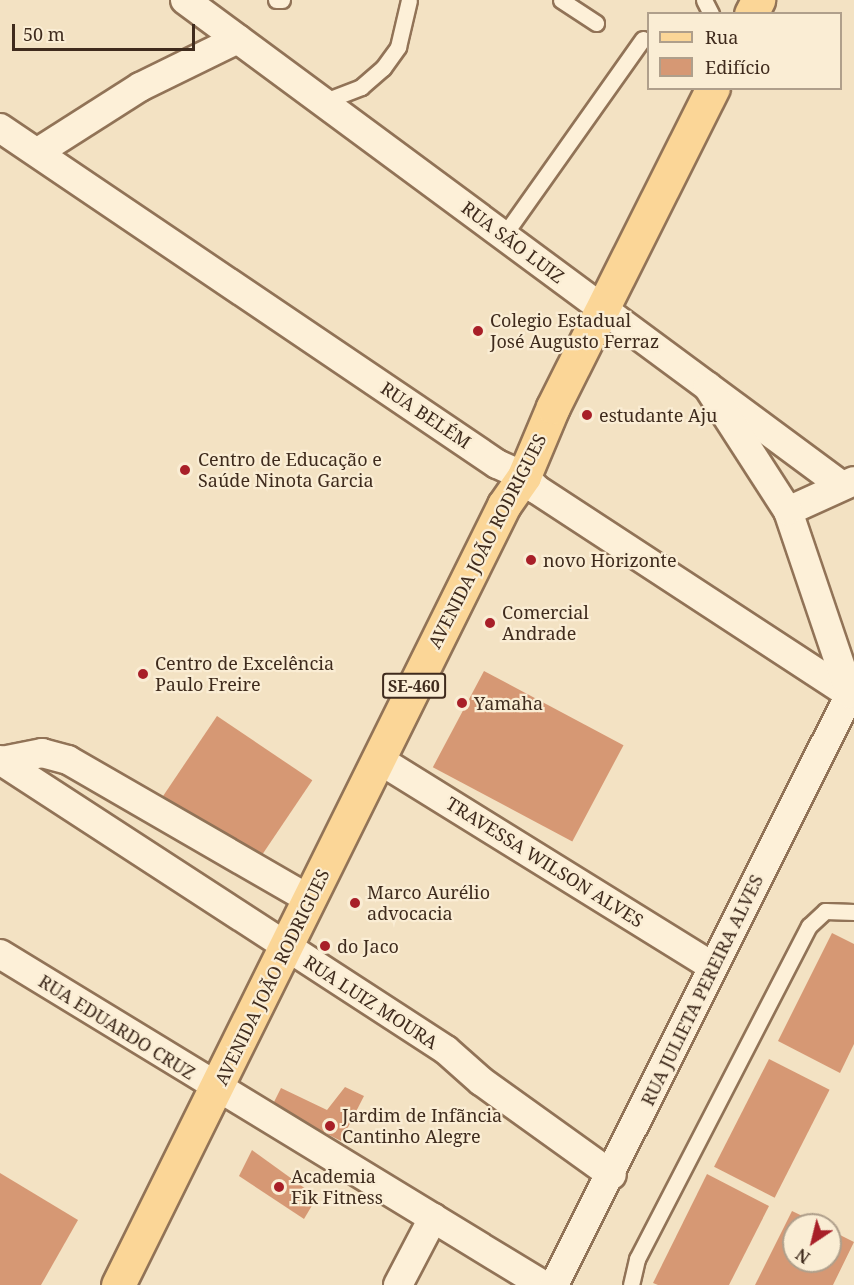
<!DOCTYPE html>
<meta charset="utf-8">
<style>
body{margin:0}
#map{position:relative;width:854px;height:1285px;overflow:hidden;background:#f3e2c3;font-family:"Noto Serif",serif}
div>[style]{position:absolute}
.building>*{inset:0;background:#d69874;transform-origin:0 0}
.roads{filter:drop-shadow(2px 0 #917357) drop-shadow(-2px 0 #917357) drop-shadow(0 2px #917357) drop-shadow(0 -2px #917357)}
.lane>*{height:15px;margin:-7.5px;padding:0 7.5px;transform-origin:7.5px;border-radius:7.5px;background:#fdf0d8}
.street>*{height:28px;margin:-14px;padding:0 14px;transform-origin:14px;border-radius:14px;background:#fdf0d8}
.primary>*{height:33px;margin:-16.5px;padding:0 16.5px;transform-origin:16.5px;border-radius:16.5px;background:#fbd697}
.dots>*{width:16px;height:16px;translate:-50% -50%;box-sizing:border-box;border:3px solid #faedd4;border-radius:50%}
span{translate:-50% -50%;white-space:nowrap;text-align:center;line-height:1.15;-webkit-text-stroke:4.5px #faedd4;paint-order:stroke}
.shield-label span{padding:2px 4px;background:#faedd4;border:2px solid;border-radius:4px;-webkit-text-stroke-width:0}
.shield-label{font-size:16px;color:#3f2b1d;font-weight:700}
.street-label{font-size:18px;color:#3f2b1d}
.poi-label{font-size:18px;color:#3f2b1d}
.left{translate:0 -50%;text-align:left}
.legend{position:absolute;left:647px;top:12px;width:195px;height:78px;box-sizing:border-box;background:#faedd4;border:2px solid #af9f8b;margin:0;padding:8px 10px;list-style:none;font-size:18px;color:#3f2b1d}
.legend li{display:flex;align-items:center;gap:12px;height:30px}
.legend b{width:30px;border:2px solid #af9f8b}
.north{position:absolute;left:782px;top:1213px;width:60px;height:60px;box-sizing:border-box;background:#faedd4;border:2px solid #af9f8b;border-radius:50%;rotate:215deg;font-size:16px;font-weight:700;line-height:24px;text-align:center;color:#3f2b1d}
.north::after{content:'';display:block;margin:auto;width:21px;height:27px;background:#a81f28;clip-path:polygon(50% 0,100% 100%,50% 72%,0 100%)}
.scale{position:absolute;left:12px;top:24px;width:183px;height:27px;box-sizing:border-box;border:3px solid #3f2b1d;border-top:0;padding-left:8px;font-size:18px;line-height:21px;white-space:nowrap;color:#3f2b1d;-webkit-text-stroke:4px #faedd4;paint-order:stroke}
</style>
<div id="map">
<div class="building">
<div style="left:484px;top:671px;width:158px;height:109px;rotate:28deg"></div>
<div style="left:217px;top:716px;width:115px;height:97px;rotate:34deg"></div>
<div style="clip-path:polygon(832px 933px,854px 944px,854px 1044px,840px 1073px,778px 1041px)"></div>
<div style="left:769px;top:1059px;width:68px;height:121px;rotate:27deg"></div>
<div style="clip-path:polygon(345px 1087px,364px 1096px,341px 1141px,272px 1106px,281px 1088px,327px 1110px)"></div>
<div style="clip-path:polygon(252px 1150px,317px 1197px,304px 1219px,239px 1176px)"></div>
<div style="clip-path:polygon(0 1173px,78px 1220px,41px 1285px,0 1285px)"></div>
<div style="clip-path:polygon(707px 1174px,769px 1206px,729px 1285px,658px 1285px,653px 1283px)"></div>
<div style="clip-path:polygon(792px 1211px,821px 1225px,794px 1225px,794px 1261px,830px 1261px,830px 1230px,854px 1242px,833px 1285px,755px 1285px)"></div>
</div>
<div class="roads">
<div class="lane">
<div style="left:276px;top:0;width:6px"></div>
<div style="left:561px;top:0;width:42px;rotate:33.3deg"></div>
<div style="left:704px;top:0;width:16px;rotate:63deg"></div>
<div style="left:325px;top:101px;width:39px;rotate:-21deg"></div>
<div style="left:361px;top:87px;width:29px;rotate:-41deg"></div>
<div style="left:383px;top:68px;width:26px;rotate:-54deg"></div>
<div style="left:398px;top:47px;width:48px;rotate:-76.8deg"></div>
<div style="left:504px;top:235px;width:240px;rotate:-54.7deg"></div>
<div style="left:631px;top:1285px;width:27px;rotate:-77deg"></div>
<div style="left:637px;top:1259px;width:375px;rotate:-62.7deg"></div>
<div style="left:809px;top:926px;width:22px;rotate:-43deg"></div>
<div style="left:825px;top:911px;width:29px;rotate:2deg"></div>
</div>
<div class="street">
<div style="left:185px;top:0;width:816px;rotate:36.48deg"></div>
<div style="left:0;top:128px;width:600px;rotate:34.06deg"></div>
<div style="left:497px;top:464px;width:30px;rotate:24deg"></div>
<div style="left:524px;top:476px;width:18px;rotate:47deg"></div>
<div style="left:536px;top:489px;width:380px;rotate:33.2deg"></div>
<div style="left:38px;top:152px;width:121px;rotate:-32.5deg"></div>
<div style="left:140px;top:87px;width:109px;rotate:-26.1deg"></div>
<div style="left:788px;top:511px;width:72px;rotate:-24.4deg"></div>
<div style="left:378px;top:759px;width:393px;rotate:31.8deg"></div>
<div style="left:0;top:760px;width:532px;rotate:33.03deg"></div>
<div style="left:446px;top:1050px;width:47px;rotate:41.5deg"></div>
<div style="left:481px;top:1081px;width:161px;rotate:35.7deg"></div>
<div style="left:2px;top:761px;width:41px;rotate:-11.3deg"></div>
<div style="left:42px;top:753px;width:27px;rotate:15deg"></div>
<div style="left:68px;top:760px;width:278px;rotate:30deg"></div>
<div style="left:0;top:954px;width:636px;rotate:31.37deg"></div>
<div style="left:398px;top:1285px;width:76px;rotate:-62.4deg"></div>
<div style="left:554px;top:1285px;width:661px;rotate:-63.4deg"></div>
<div style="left:850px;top:694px;width:193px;rotate:-108.7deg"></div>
<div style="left:788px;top:511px;width:148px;rotate:-122.8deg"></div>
</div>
<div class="primary">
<div style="left:751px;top:14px;width:16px;rotate:-63deg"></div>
<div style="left:118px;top:1285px;width:870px;rotate:-63.67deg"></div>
<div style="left:504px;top:505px;width:35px;rotate:-55deg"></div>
<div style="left:524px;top:476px;width:75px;rotate:-67.2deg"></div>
<div style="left:553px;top:407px;width:357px;rotate:-63.4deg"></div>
</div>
</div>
<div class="dots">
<div style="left:478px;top:331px;background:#a81f28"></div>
<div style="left:587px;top:415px;background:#a81f28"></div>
<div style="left:185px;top:470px;background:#a81f28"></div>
<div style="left:531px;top:560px;background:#a81f28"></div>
<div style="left:490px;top:623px;background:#a81f28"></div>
<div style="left:143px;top:674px;background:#a81f28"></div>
<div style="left:462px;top:703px;background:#a81f28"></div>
<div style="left:355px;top:903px;background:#a81f28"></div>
<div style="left:325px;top:946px;background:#a81f28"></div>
<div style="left:330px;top:1126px;background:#a81f28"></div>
<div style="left:279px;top:1187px;background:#a81f28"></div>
</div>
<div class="shield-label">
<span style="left:414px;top:686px">SE-460</span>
</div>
<div class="street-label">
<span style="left:513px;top:242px;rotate:37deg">RUA SÃO LUIZ</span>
<span style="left:426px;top:415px;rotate:34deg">RUA BELÉM</span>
<span style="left:487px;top:541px;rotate:-63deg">AVENIDA JOÃO RODRIGUES</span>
<span style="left:545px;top:862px;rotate:32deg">TRAVESSA WILSON ALVES</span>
<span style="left:272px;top:977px;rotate:-64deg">AVENIDA JOÃO RODRIGUES</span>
<span style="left:702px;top:990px;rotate:-64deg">RUA JULIETA PEREIRA ALVES</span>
<span style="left:371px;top:1002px;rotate:33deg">RUA LUIZ MOURA</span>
<span style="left:117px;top:1027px;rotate:32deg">RUA EDUARDO CRUZ</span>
</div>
<div class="poi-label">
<span class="left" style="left:490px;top:331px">Colegio Estadual<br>José Augusto Ferraz</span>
<span class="left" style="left:599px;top:415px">estudante Aju</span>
<span class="left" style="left:198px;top:470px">Centro de Educação e<br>Saúde Ninota Garcia</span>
<span class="left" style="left:543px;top:560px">novo Horizonte</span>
<span class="left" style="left:502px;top:623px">Comercial<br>Andrade</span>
<span class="left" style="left:155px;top:674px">Centro de Excelência<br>Paulo Freire</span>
<span class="left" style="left:474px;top:703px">Yamaha</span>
<span class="left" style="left:367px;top:903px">Marco Aurélio<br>advocacia</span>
<span class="left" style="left:337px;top:946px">do Jaco</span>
<span class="left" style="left:342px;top:1126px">Jardim de Infãncia<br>Cantinho Alegre</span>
<span class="left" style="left:291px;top:1187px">Academia<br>Fik Fitness</span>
</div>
<ul class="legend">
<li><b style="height:8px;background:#fbd697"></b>Rua</li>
<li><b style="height:16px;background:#d69874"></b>Edifício</li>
</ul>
<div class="north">N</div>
<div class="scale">50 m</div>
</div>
